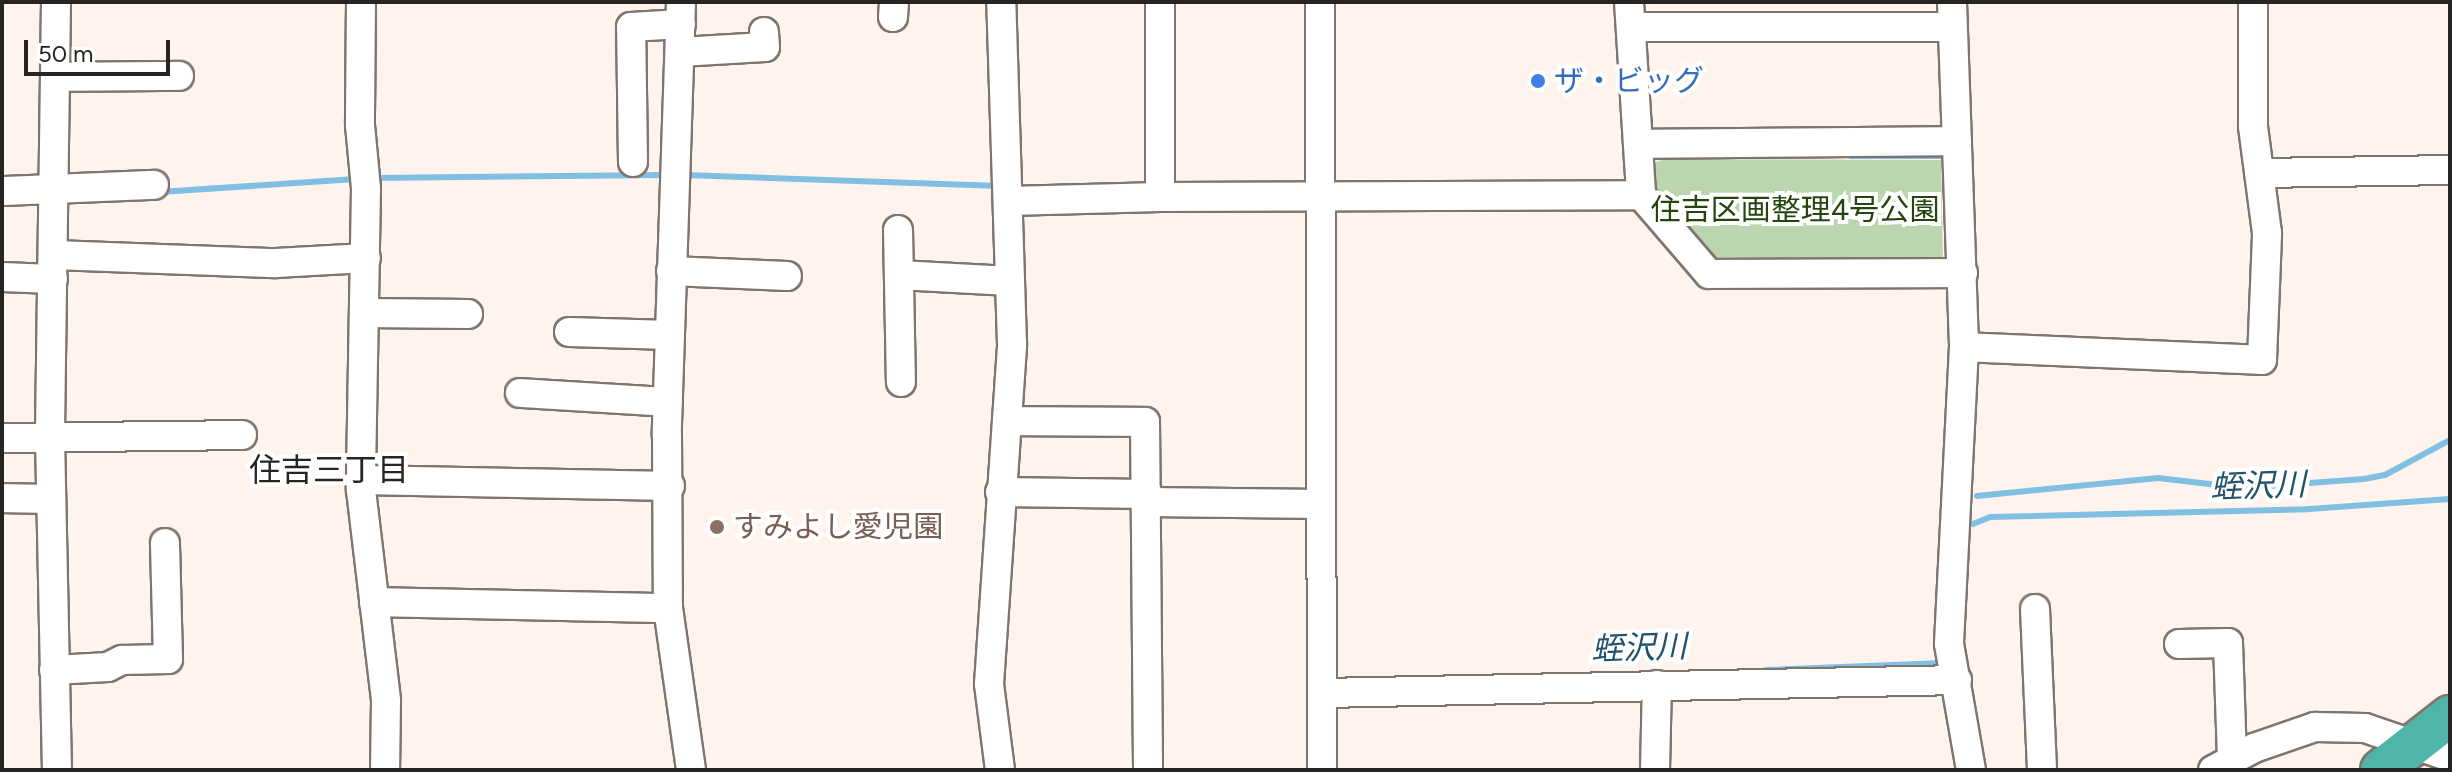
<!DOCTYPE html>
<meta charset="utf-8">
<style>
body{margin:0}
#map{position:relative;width:2452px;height:772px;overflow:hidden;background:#fff4ed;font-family:Figtree,"Noto Sans JP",sans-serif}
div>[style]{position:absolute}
.green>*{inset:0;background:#bbd5ae}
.stream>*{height:6px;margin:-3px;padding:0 3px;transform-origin:3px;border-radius:3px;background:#80bfe2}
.roads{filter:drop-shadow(2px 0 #7e756f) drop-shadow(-2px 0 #7e756f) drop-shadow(0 2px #7e756f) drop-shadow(0 -2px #7e756f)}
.minor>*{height:28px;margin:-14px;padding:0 14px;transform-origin:14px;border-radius:14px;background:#fff}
.highway>*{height:40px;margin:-20px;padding:0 20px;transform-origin:20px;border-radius:20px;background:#51b4a9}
.dots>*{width:22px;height:22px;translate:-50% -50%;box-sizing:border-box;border:4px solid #fff;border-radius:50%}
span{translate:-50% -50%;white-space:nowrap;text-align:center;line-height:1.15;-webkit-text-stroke:8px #fff;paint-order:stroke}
.shop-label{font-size:30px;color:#366cbe}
.left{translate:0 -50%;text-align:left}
.park-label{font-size:30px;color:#26450e}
.education-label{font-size:30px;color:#785e54}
.neighbourhood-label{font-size:32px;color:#282421}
.water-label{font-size:32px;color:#22536c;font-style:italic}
.frame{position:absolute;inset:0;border:4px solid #282421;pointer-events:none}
.scale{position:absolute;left:24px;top:40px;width:146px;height:36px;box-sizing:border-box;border:4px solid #282421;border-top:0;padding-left:10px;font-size:24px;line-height:28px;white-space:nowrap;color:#282421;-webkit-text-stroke:6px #fff;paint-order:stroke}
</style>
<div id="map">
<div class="green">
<div style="clip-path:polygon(1665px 159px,1941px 160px,1943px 261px,1709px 260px,1648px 184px,1650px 164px)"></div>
</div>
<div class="stream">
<div style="left:1851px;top:156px;width:94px"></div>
<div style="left:1945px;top:156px;width:6px;rotate:81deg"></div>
<div style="left:684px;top:175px;width:316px;rotate:2deg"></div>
<div style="left:372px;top:178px;width:296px;rotate:-0.6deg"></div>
<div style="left:160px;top:192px;width:196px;rotate:-3.8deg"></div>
<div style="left:1977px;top:496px;width:182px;rotate:-5.7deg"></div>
<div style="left:2158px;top:478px;width:86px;rotate:6.7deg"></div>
<div style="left:2243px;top:488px;width:121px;rotate:-4.3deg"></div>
<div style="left:2364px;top:479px;width:21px;rotate:-11deg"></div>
<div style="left:2385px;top:475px;width:74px;rotate:-28.3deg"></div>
<div style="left:1973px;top:524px;width:18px;rotate:-22deg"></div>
<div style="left:1990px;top:517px;width:319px;rotate:-1.4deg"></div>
<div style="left:2309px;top:509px;width:141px;rotate:-4.1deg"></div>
<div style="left:1766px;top:670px;width:171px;rotate:-2.3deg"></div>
</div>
<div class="roads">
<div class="minor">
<div style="left:56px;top:2px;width:435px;rotate:90.8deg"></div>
<div style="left:50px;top:437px;width:333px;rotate:88.8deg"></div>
<div style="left:361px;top:2px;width:123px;rotate:90.5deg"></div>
<div style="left:360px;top:125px;width:64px;rotate:84.6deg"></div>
<div style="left:366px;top:189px;width:301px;rotate:91deg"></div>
<div style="left:361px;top:490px;width:212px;rotate:83.2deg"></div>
<div style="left:386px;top:701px;width:69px;rotate:90.8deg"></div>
<div style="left:681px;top:2px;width:433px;rotate:91.9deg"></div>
<div style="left:667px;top:435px;width:173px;rotate:89.7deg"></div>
<div style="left:668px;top:608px;width:164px;rotate:81.9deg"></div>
<div style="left:1160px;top:2px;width:195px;rotate:90deg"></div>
<div style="left:1160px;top:197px;width:481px;rotate:-0.2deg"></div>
<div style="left:1320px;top:2px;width:768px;rotate:89.85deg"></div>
<div style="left:1629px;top:2px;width:193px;rotate:86.4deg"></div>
<div style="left:1641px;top:195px;width:104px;rotate:49.3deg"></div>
<div style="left:1709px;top:274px;width:254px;rotate:-0.2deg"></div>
<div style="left:1952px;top:2px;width:345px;rotate:88deg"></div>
<div style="left:1964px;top:347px;width:297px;rotate:92.9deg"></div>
<div style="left:1949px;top:644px;width:128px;rotate:80.1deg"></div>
<div style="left:893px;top:17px;width:15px;rotate:-86deg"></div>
<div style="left:1631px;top:27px;width:321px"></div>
<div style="left:680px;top:52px;width:85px;rotate:-3.4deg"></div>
<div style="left:765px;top:47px;width:15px;rotate:-94deg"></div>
<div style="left:56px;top:77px;width:123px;rotate:-0.5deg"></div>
<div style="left:1638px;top:144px;width:319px;rotate:-0.5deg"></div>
<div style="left:633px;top:162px;width:135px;rotate:-90.8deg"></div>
<div style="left:631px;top:27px;width:50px;rotate:-3.4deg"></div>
<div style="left:2260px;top:173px;width:190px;rotate:-0.9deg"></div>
<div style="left:2px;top:191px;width:152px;rotate:-2.3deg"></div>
<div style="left:1008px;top:201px;width:152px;rotate:-1.5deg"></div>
<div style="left:898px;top:230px;width:152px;rotate:88.9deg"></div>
<div style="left:54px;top:255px;width:222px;rotate:2.1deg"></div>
<div style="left:276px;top:263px;width:90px;rotate:-3.2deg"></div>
<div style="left:671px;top:271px;width:116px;rotate:2.5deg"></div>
<div style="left:899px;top:275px;width:111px;rotate:3.1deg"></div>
<div style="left:2px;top:277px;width:51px;rotate:2.2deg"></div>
<div style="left:365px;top:313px;width:103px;rotate:0.6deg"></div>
<div style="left:569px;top:332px;width:101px;rotate:1.7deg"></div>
<div style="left:1964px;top:347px;width:298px;rotate:2.5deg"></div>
<div style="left:2262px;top:360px;width:127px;rotate:-87.7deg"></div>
<div style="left:2267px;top:233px;width:108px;rotate:-97.5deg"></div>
<div style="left:2253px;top:126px;width:124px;rotate:-90deg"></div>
<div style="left:520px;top:393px;width:148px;rotate:3.5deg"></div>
<div style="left:1007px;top:421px;width:138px;rotate:0.4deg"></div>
<div style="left:1145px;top:422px;width:348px;rotate:89.5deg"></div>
<div style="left:2px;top:438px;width:240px;rotate:-0.7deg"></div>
<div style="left:362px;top:480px;width:308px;rotate:1.1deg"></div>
<div style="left:1000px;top:492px;width:148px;rotate:0.8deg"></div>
<div style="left:2px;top:498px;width:48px;rotate:1.2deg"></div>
<div style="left:1148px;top:502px;width:173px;rotate:0.7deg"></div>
<div style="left:374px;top:602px;width:294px;rotate:1.2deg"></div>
<div style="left:2035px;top:609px;width:161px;rotate:87.5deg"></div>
<div style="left:2179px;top:644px;width:49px;rotate:-1.2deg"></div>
<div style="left:2228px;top:643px;width:117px;rotate:88deg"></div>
<div style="left:54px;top:670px;width:54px;rotate:-3.2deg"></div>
<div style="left:108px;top:667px;width:16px;rotate:-27deg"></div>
<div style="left:122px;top:660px;width:46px;rotate:-1.2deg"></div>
<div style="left:168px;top:659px;width:116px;rotate:-91.5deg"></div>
<div style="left:1323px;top:693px;width:634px;rotate:-1.17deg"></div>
<div style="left:1000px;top:770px;width:87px;rotate:-97.3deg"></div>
<div style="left:989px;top:684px;width:341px;rotate:-86.1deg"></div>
<div style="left:1012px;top:344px;width:342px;rotate:-91.8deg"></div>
<div style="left:1655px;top:770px;width:85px;rotate:-88.7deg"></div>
<div style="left:2213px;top:770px;width:47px;rotate:-28.2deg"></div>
<div style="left:2254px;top:748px;width:65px;rotate:-19deg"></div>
<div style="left:2315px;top:727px;width:50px;rotate:1.1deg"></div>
<div style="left:2365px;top:728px;width:90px;rotate:18.8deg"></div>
</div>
<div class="highway">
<div style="left:2381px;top:770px;width:88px;rotate:-38deg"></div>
</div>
</div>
<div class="dots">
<div style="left:1538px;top:81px;background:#3f7fe0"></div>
<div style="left:717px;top:527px;background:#8d6e63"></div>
</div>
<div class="shop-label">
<span class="left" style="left:1554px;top:81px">ザ・ビッグ</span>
</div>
<div class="park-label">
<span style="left:1795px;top:210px">住吉区画整理4号公園</span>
</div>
<div class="education-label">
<span class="left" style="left:733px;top:527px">すみよし愛児園</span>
</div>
<div class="neighbourhood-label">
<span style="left:329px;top:470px">住吉三丁目</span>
</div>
<div class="water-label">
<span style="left:2258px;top:486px;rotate:-2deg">蛭沢川</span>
<span style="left:1639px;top:648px;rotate:-2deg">蛭沢川</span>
</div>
<div class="frame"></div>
<div class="scale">50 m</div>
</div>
